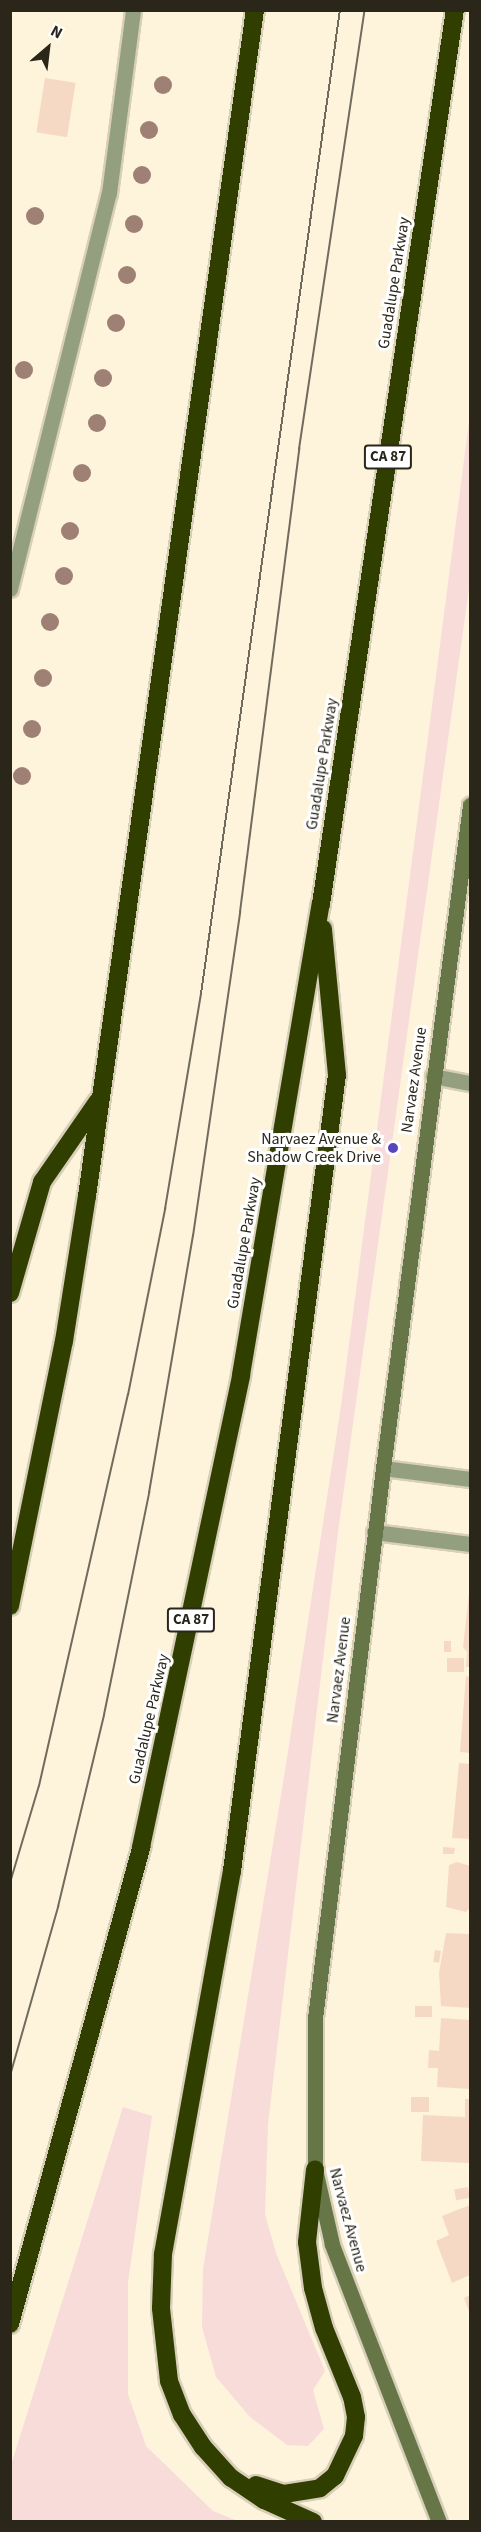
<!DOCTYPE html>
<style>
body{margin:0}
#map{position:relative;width:481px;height:2532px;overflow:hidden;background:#fef4db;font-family:"Source Sans 3",sans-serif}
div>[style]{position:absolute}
.green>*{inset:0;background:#f7dcda}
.building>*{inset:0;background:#f6d9c4;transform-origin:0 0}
.roads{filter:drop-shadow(2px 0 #d8cfb8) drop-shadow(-2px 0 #d8cfb8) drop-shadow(0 2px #d8cfb8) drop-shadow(0 -2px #d8cfb8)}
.service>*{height:15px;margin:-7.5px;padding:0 7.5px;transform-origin:7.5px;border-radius:7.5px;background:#949f7f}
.minor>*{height:15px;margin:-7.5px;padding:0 7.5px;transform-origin:7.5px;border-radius:7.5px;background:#949f7f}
.secondary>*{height:15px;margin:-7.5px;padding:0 7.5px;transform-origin:7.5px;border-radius:7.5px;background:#677647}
.motorway>*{height:18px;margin:-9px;padding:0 9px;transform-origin:9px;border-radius:9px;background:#303e00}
.tram>*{height:1.5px;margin:-0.75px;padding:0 0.75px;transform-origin:0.75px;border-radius:0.75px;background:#716b5b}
.trees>*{width:18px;height:18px;margin:-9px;border-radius:50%;background:#9f8074}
.dots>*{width:16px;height:16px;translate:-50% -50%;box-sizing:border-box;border:3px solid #fff;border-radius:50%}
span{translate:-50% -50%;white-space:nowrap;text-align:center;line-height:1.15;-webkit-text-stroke:6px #fff;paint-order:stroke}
.shield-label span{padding:2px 4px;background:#fff;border:2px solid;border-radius:4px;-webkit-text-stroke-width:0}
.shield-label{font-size:15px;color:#2a261a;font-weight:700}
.street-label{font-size:16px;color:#2a261a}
.poi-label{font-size:16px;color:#2a261a}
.right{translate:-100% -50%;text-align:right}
.frame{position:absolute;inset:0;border:12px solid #2a261a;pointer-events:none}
.north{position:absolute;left:18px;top:18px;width:60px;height:60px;-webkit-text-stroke:4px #fff;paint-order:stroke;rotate:28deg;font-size:16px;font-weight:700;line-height:24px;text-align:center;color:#2a261a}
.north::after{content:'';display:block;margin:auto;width:21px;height:27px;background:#2a261a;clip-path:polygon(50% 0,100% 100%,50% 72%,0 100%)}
</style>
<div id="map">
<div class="green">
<div style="clip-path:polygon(470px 414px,470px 581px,338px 1532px,268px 2124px,265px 2214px,276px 2253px,325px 2371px,313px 2390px,324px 2429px,308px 2446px,287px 2445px,250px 2417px,216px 2377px,202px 2327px,203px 2269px,285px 1771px,341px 1406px)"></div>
<div style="clip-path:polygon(123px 2107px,152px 2116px,128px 2282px,128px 2394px,146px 2446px,213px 2511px,238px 2521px,11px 2521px,11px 2465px)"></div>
</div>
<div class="building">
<div style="left:45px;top:78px;width:31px;height:55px;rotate:9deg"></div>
<div style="clip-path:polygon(469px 1593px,470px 1593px,470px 1667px,466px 1667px,467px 1652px,463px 1647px)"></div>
<div style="left:444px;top:1641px;width:7px;height:11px"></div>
<div style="left:447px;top:1658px;width:17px;height:14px"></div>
<div style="clip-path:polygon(466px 1676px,470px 1677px,470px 1753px,460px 1752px)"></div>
<div style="clip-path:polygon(459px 1763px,470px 1764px,470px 1839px,452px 1838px)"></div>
<div style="clip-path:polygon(443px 1847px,455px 1848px,454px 1854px,443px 1854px)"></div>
<div style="clip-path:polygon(457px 1862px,470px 1866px,470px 1908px,466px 1912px,446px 1907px,449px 1865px)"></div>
<div style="clip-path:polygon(446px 1933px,470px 1934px,470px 2008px,441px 2006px,439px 1973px)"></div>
<div style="left:435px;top:1950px;width:6px;height:12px;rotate:9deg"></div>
<div style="left:415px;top:2006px;width:17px;height:11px"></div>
<div style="clip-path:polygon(441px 2018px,470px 2020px,470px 2089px,437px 2087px,438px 2068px,428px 2068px,429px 2050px,439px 2051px)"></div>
<div style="left:411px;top:2097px;width:18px;height:15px"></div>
<div style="clip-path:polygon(465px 2099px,470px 2099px,470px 2163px,421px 2161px,423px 2115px,465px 2117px)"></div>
<div style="left:468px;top:2187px;width:11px;height:14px;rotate:80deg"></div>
<div style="clip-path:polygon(470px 2205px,470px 2275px,452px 2283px,436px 2241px,449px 2235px,442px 2216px)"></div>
<div style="clip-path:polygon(470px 2295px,470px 2314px,464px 2298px)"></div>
</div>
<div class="roads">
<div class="service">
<div style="left:10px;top:589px;width:408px;rotate:-76deg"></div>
<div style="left:109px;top:193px;width:185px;rotate:-82.5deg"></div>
<div style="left:383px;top:1468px;width:88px;rotate:7.2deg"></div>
<div style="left:374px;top:1532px;width:97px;rotate:7.1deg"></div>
</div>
<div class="minor">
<div style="left:433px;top:1076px;width:38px;rotate:11deg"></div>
</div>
<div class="secondary">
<div style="left:439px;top:2522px;width:298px;rotate:-111.1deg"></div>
<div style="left:332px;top:2244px;width:77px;rotate:-102.8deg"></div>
<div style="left:315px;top:2169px;width:151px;rotate:-90deg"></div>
<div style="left:315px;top:2018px;width:554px;rotate:-82.95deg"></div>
<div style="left:383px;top:1468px;width:669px;rotate:-82.52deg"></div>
</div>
<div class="motorway">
<div style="left:10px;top:1293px;width:116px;rotate:-73.9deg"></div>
<div style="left:42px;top:1182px;width:98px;rotate:-55.3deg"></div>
<div style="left:10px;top:1606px;width:270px;rotate:-78.5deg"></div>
<div style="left:64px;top:1341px;width:147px;rotate:-81deg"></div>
<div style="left:87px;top:1196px;width:1198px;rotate:-81.94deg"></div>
<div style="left:10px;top:2324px;width:495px;rotate:-74.6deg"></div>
<div style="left:141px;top:1847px;width:482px;rotate:-78deg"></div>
<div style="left:241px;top:1375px;width:478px;rotate:-80.4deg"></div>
<div style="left:321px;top:904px;width:904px;rotate:-81.48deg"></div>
<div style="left:256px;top:2485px;width:29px;rotate:18deg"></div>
<div style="left:284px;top:2494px;width:36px;rotate:-9deg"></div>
<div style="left:320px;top:2488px;width:19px;rotate:-39deg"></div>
<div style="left:335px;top:2476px;width:44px;rotate:-64.6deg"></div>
<div style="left:354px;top:2436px;width:19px;rotate:-84deg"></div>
<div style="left:356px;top:2417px;width:20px;rotate:-101deg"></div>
<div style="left:352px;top:2397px;width:74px;rotate:-112.1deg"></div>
<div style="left:324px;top:2328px;width:41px;rotate:-105.4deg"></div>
<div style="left:313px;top:2288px;width:46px;rotate:-97.4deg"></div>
<div style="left:307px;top:2242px;width:73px;rotate:-83.7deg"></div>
<div style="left:313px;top:2522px;width:54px;rotate:-155.8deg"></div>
<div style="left:264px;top:2500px;width:40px;rotate:-146deg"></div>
<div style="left:231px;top:2478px;width:42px;rotate:-132.1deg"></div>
<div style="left:203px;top:2447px;width:38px;rotate:-123deg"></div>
<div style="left:182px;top:2415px;width:36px;rotate:-111deg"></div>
<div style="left:169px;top:2381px;width:73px;rotate:-96.3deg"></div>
<div style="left:161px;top:2308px;width:54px;rotate:-87.9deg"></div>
<div style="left:163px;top:2254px;width:389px;rotate:-79.8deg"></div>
<div style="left:232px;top:1871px;width:803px;rotate:-82.49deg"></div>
<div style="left:337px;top:1075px;width:147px;rotate:-95.5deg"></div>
</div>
</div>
<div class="tram">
<div style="left:10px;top:1883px;width:101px;rotate:-73.4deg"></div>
<div style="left:39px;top:1786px;width:401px;rotate:-77.2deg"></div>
<div style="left:128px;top:1395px;width:190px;rotate:-78.7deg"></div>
<div style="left:165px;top:1209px;width:218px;rotate:-80.5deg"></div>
<div style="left:201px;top:994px;width:994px;rotate:-81.96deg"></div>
<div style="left:10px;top:2076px;width:176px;rotate:-74.1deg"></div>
<div style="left:58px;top:1907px;width:197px;rotate:-76.5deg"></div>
<div style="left:104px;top:1715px;width:227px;rotate:-78.5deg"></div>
<div style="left:149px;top:1493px;width:261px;rotate:-80.3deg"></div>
<div style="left:193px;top:1236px;width:327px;rotate:-81.7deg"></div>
<div style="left:240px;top:912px;width:467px;rotate:-82.7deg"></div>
<div style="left:299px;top:449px;width:444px;rotate:-81.5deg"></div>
</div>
<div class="trees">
<div style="left:163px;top:85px"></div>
<div style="left:149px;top:130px"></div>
<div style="left:142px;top:175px"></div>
<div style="left:35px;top:216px"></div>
<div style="left:134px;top:224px"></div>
<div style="left:127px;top:275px"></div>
<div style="left:116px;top:323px"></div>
<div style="left:24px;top:370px"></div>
<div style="left:103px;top:378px"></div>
<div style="left:97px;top:423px"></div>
<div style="left:82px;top:473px"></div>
<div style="left:70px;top:531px"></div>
<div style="left:64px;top:576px"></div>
<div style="left:50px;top:622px"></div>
<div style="left:43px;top:678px"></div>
<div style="left:32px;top:729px"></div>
<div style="left:22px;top:776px"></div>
</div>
<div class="dots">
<div style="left:393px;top:1148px;background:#5745bd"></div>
</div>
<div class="shield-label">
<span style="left:388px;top:457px">CA 87</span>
<span style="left:191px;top:1620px">CA 87</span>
</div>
<div class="street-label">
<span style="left:394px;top:283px;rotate:-81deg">Guadalupe Parkway</span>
<span style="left:322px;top:764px;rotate:-81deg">Guadalupe Parkway</span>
<span style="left:414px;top:1080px;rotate:-82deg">Narvaez Avenue</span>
<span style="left:244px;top:1243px;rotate:-80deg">Guadalupe Parkway</span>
<span style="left:339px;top:1670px;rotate:-83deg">Narvaez Avenue</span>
<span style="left:149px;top:1719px;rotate:-77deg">Guadalupe Parkway</span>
<span style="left:348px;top:2220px;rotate:75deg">Narvaez Avenue</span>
</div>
<div class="poi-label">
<span class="right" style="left:381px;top:1148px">Narvaez Avenue &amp;<br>Shadow Creek Drive</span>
</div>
<div class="frame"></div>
<div class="north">N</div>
</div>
